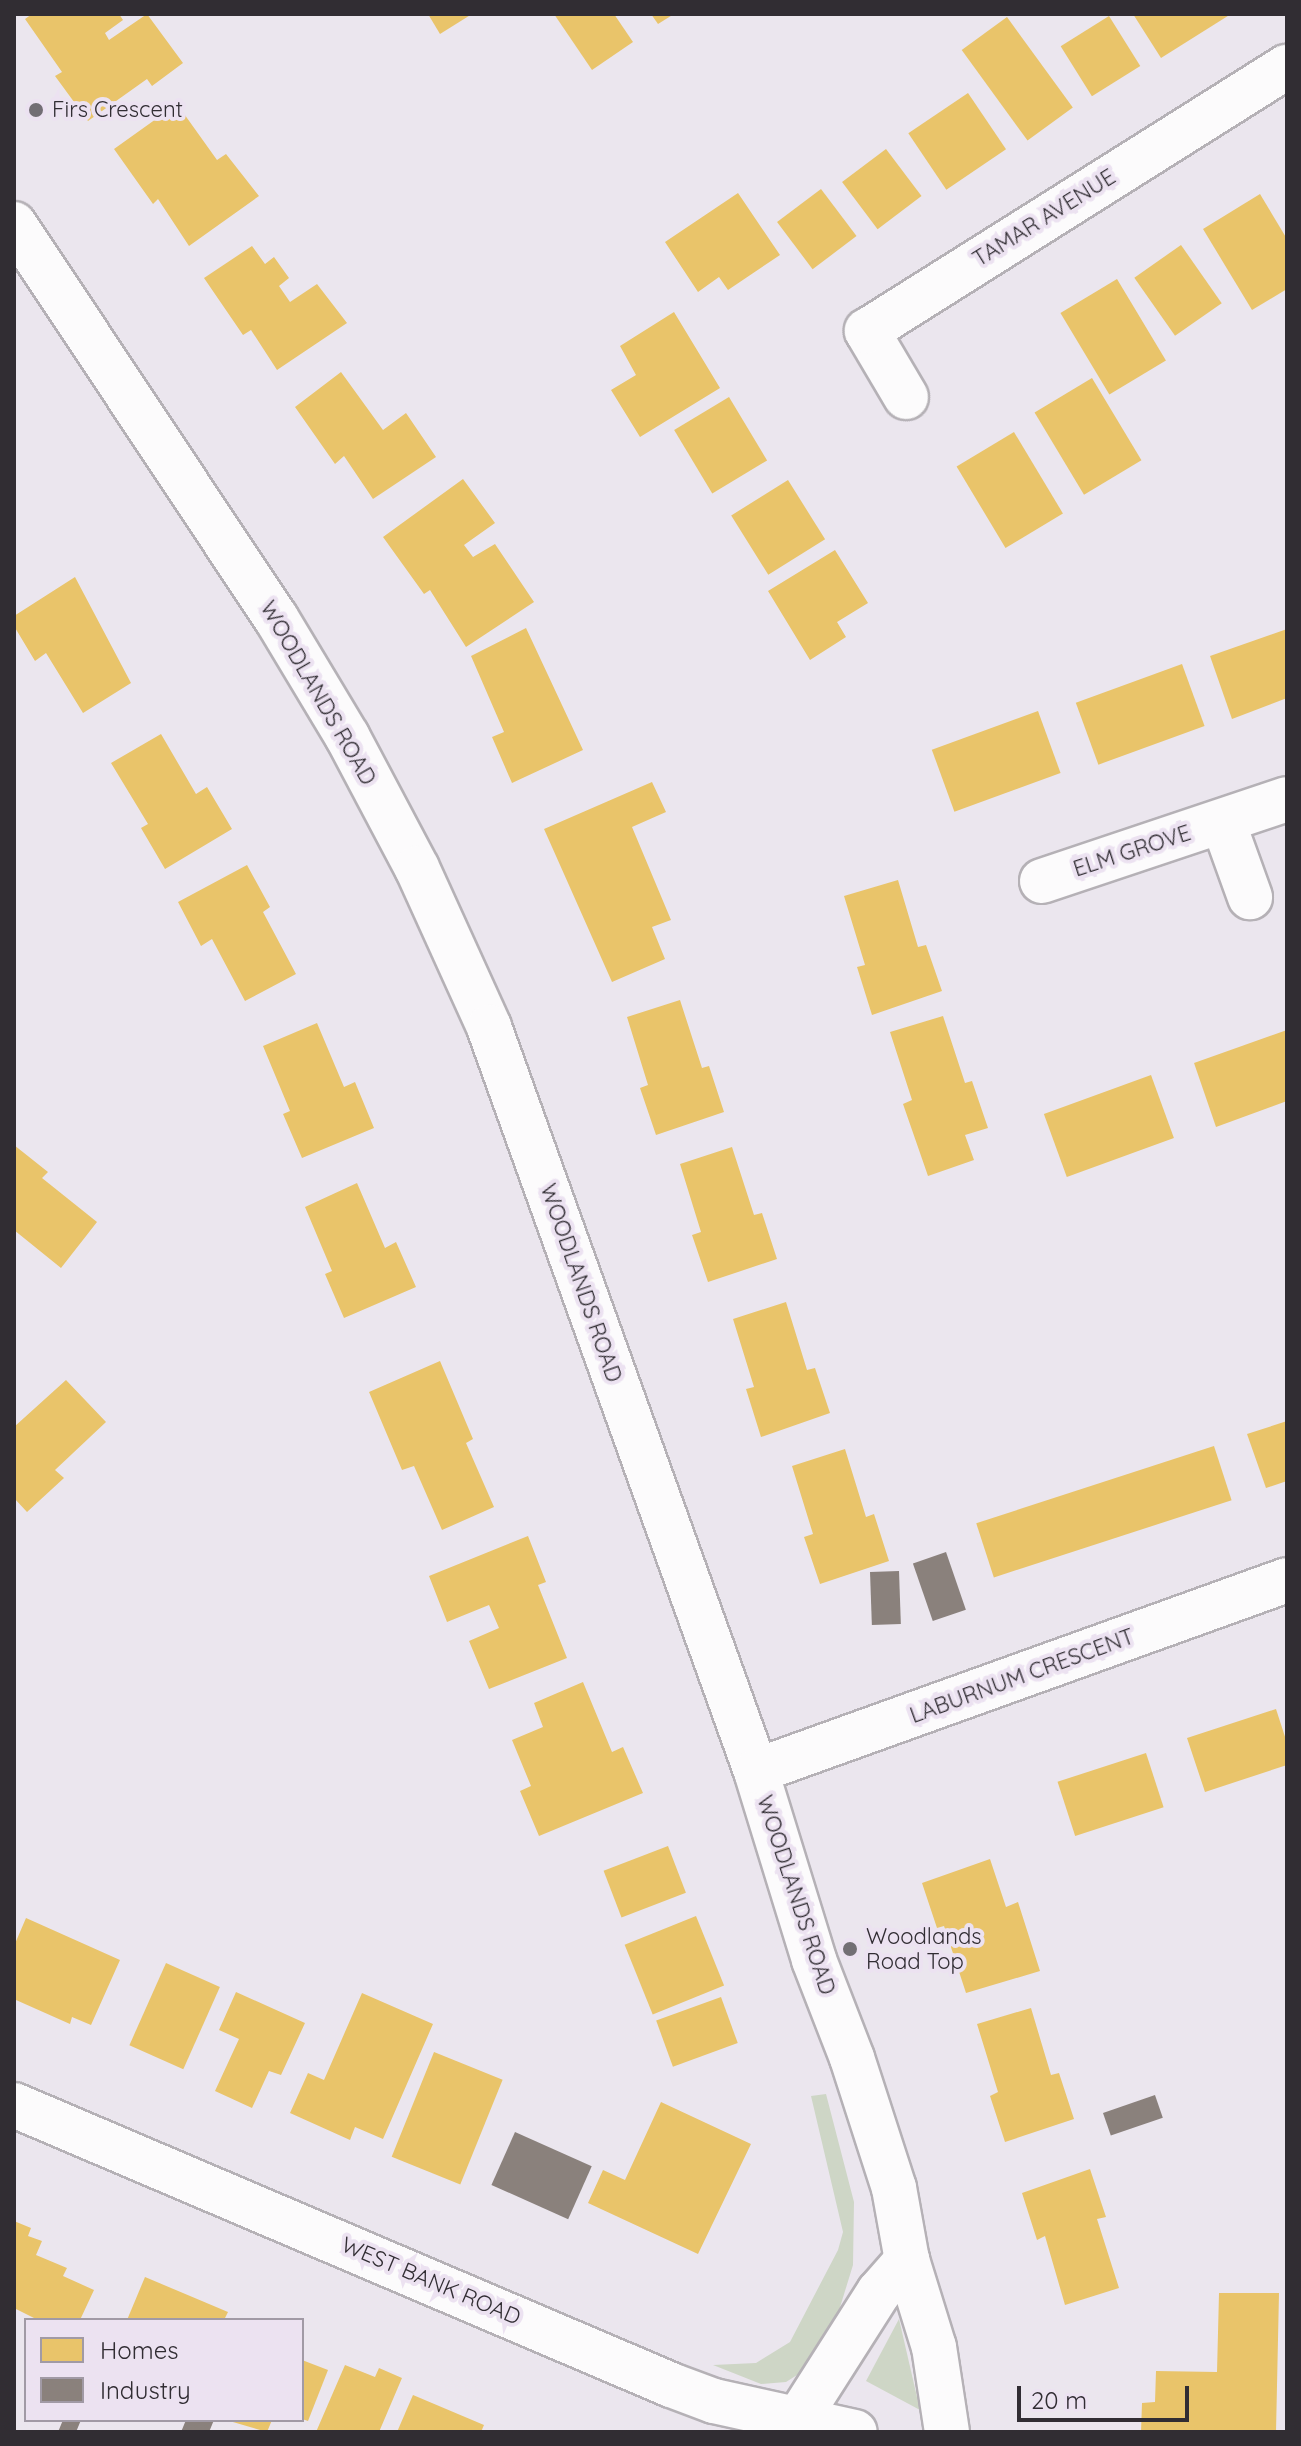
<!DOCTYPE html>
<style>
body{margin:0}
#map{position:relative;width:1301px;height:2446px;overflow:hidden;background:#ebe6ee;font-family:Quicksand,sans-serif}
div>[style]{position:absolute}
.green>*{inset:0;background:#ced6c6}
.homes>*{inset:0;background:#e9c46a;transform-origin:0 0}
.industry>*{inset:0;background:#8a817c;transform-origin:0 0}
.roads{filter:drop-shadow(2px 0 #b5b1b6) drop-shadow(-2px 0 #b5b1b6) drop-shadow(0 2px #b5b1b6) drop-shadow(0 -2px #b5b1b6)}
.minor>*{height:44px;margin:-22px;padding:0 22px;transform-origin:22px;border-radius:22px;background:#fcfbfc}
.dots>*{width:22px;height:22px;translate:-50% -50%;box-sizing:border-box;border:4px solid #ece2f1;border-radius:50%}
span{translate:-50% -50%;white-space:nowrap;text-align:center;line-height:1.15;-webkit-text-stroke:8px #ece2f1;paint-order:stroke}
.poi-label{font-size:22px;color:#312d33}
.left{translate:0 -50%;text-align:left}
.street-label{font-size:22px;color:#312d33}
.frame{position:absolute;inset:0;border:16px solid #312d33;pointer-events:none}
.legend{position:absolute;left:24px;top:2318px;width:280px;height:104px;box-sizing:border-box;background:#ece2f1;border:2px solid #a19aa5;margin:0;padding:10px 14px;list-style:none;font-size:24px;color:#312d33}
.legend li{display:flex;align-items:center;gap:16px;height:40px}
.legend b{width:40px;border:2px solid #a19aa5}
.scale{position:absolute;left:1017px;top:2386px;width:172px;height:36px;box-sizing:border-box;border:4px solid #312d33;border-top:0;padding-left:10px;font-size:24px;line-height:28px;white-space:nowrap;color:#312d33;-webkit-text-stroke:6px #ece2f1;paint-order:stroke}
</style>
<div id="map">
<div class="green">
<div style="clip-path:polygon(826px 2094px,854px 2202px,853px 2265px,833px 2330px,805px 2370px,786px 2382px,761px 2384px,713px 2365px,756px 2363px,790px 2342px,838px 2250px,843px 2232px,811px 2096px)"></div>
<div style="clip-path:polygon(899px 2319px,920px 2410px,866px 2381px)"></div>
</div>
<div class="homes">
<div style="clip-path:polygon(32px 14px,119px 14px,123px 20px,105px 33px,109px 40px,147px 14px,183px 63px,152px 86px,147px 79px,88px 121px,55px 76px,62px 72px,25px 19px)"></div>
<div style="clip-path:polygon(428px 14px,472px 14px,440px 34px)"></div>
<div style="clip-path:polygon(554px 14px,614px 14px,633px 42px,592px 70px)"></div>
<div style="clip-path:polygon(651px 14px,674px 14px,658px 24px)"></div>
<div style="clip-path:polygon(1133px 14px,1231px 14px,1161px 58px)"></div>
<div style="left:1109px;top:16px;width:59px;height:57px;rotate:58deg"></div>
<div style="left:1007px;top:17px;width:112px;height:56px;rotate:54deg"></div>
<div style="left:968px;top:93px;width:68px;height:72px;rotate:56deg"></div>
<div style="clip-path:polygon(177px 104px,217px 160px,226px 154px,259px 196px,189px 246px,158px 199px,153px 204px,114px 149px)"></div>
<div style="left:886px;top:149px;width:59px;height:55px;rotate:53deg"></div>
<div style="left:821px;top:189px;width:59px;height:55px;rotate:53deg"></div>
<div style="clip-path:polygon(738px 193px,780px 255px,728px 290px,719px 277px,698px 292px,665px 242px)"></div>
<div style="clip-path:polygon(1260px 194px,1287px 239px,1287px 289px,1252px 310px,1203px 229px)"></div>
<div style="left:1181px;top:245px;width:71px;height:57px;rotate:55deg"></div>
<div style="clip-path:polygon(252px 246px,265px 264px,274px 257px,289px 278px,279px 286px,290px 302px,317px 284px,347px 323px,277px 370px,251px 330px,243px 335px,204px 278px)"></div>
<div style="left:1117px;top:279px;width:95px;height:66px;rotate:59deg"></div>
<div style="clip-path:polygon(674px 312px,720px 388px,640px 437px,611px 390px,636px 375px,620px 346px)"></div>
<div style="clip-path:polygon(341px 372px,383px 430px,406px 413px,436px 457px,373px 499px,344px 456px,335px 464px,295px 407px)"></div>
<div style="left:1092px;top:378px;width:96px;height:67px;rotate:59deg"></div>
<div style="left:729px;top:397px;width:74px;height:64px;rotate:59deg"></div>
<div style="left:1014px;top:432px;width:95px;height:67px;rotate:59deg"></div>
<div style="clip-path:polygon(463px 479px,495px 523px,464px 545px,473px 557px,495px 544px,534px 602px,466px 647px,430px 590px,424px 594px,383px 537px)"></div>
<div style="left:788px;top:480px;width:70px;height:67px;rotate:58deg"></div>
<div style="clip-path:polygon(835px 550px,868px 603px,837px 622px,846px 637px,810px 660px,768px 591px)"></div>
<div style="clip-path:polygon(75px 577px,131px 683px,83px 713px,46px 653px,35px 661px,14px 626px,14px 616px)"></div>
<div style="clip-path:polygon(526px 628px,583px 750px,512px 783px,492px 737px,504px 732px,471px 656px)"></div>
<div style="clip-path:polygon(1287px 629px,1287px 698px,1232px 719px,1210px 656px)"></div>
<div style="left:1182px;top:664px;width:66px;height:113px;rotate:70deg"></div>
<div style="left:1038px;top:711px;width:66px;height:113px;rotate:70deg"></div>
<div style="clip-path:polygon(161px 734px,196px 794px,207px 787px,232px 829px,165px 869px,141px 828px,148px 824px,111px 763px)"></div>
<div style="clip-path:polygon(652px 782px,666px 812px,632px 827px,671px 920px,652px 927px,665px 959px,612px 982px,544px 829px)"></div>
<div style="clip-path:polygon(247px 865px,270px 907px,263px 912px,296px 974px,245px 1001px,212px 939px,201px 946px,178px 902px)"></div>
<div style="clip-path:polygon(898px 880px,918px 947px,926px 945px,942px 991px,872px 1015px,857px 967px,865px 965px,844px 896px)"></div>
<div style="clip-path:polygon(680px 1000px,702px 1068px,709px 1066px,724px 1112px,656px 1135px,640px 1088px,648px 1085px,627px 1017px)"></div>
<div style="clip-path:polygon(943px 1016px,965px 1083px,972px 1081px,988px 1128px,965px 1135px,974px 1160px,928px 1176px,903px 1104px,912px 1100px,890px 1032px)"></div>
<div style="clip-path:polygon(317px 1023px,344px 1087px,355px 1082px,374px 1128px,302px 1158px,283px 1114px,290px 1111px,263px 1046px)"></div>
<div style="clip-path:polygon(1287px 1030px,1287px 1101px,1216px 1127px,1194px 1063px)"></div>
<div style="left:1151px;top:1075px;width:67px;height:114px;rotate:70deg"></div>
<div style="clip-path:polygon(14px 1145px,48px 1172px,42px 1178px,97px 1222px,61px 1268px,14px 1230px)"></div>
<div style="clip-path:polygon(732px 1147px,754px 1215px,762px 1213px,777px 1259px,708px 1282px,692px 1235px,701px 1232px,680px 1164px)"></div>
<div style="clip-path:polygon(357px 1183px,385px 1248px,396px 1242px,416px 1287px,344px 1318px,325px 1274px,332px 1271px,305px 1207px)"></div>
<div style="clip-path:polygon(786px 1302px,807px 1370px,815px 1368px,830px 1413px,761px 1437px,746px 1389px,754px 1387px,733px 1319px)"></div>
<div style="clip-path:polygon(440px 1361px,473px 1439px,466px 1443px,494px 1507px,442px 1530px,414px 1466px,402px 1470px,369px 1392px)"></div>
<div style="clip-path:polygon(66px 1380px,106px 1422px,55px 1470px,64px 1478px,27px 1512px,14px 1498px,14px 1427px)"></div>
<div style="clip-path:polygon(1287px 1421px,1287px 1481px,1266px 1488px,1247px 1434px)"></div>
<div style="left:1214px;top:1446px;width:57px;height:250px;rotate:72deg"></div>
<div style="clip-path:polygon(845px 1449px,866px 1517px,874px 1514px,889px 1561px,820px 1584px,804px 1537px,813px 1534px,792px 1466px)"></div>
<div style="clip-path:polygon(528px 1536px,546px 1582px,538px 1585px,567px 1658px,489px 1689px,469px 1641px,499px 1628px,489px 1605px,447px 1622px,429px 1576px)"></div>
<div style="clip-path:polygon(583px 1682px,612px 1752px,623px 1747px,643px 1793px,539px 1836px,520px 1791px,531px 1786px,512px 1740px,543px 1727px,534px 1703px)"></div>
<div style="clip-path:polygon(1276px 1709px,1287px 1743px,1287px 1765px,1205px 1792px,1187px 1738px)"></div>
<div style="left:1146px;top:1753px;width:57px;height:93px;rotate:72deg"></div>
<div style="left:668px;top:1846px;width:50px;height:69px;rotate:69deg"></div>
<div style="clip-path:polygon(990px 1859px,1006px 1907px,1018px 1902px,1040px 1971px,966px 1993px,944px 1926px,937px 1928px,922px 1883px)"></div>
<div style="left:696px;top:1916px;width:75px;height:77px;rotate:68deg"></div>
<div style="clip-path:polygon(26px 1918px,120px 1960px,91px 2025px,72px 2017px,70px 2024px,16px 2000px,14px 1946px)"></div>
<div style="left:166px;top:1963px;width:59px;height:90px;rotate:24deg"></div>
<div style="clip-path:polygon(236px 1992px,305px 2023px,281px 2075px,269px 2071px,252px 2108px,215px 2091px,239px 2039px,219px 2030px)"></div>
<div style="clip-path:polygon(362px 1993px,433px 2024px,383px 2139px,355px 2127px,350px 2140px,290px 2113px,308px 2073px,324px 2080px)"></div>
<div style="left:721px;top:1997px;width:49px;height:69px;rotate:70deg"></div>
<div style="clip-path:polygon(1031px 2008px,1051px 2075px,1059px 2073px,1074px 2119px,1005px 2142px,990px 2096px,998px 2092px,977px 2024px)"></div>
<div style="left:434px;top:2052px;width:74px;height:113px;rotate:22deg"></div>
<div style="clip-path:polygon(661px 2102px,751px 2144px,698px 2254px,588px 2203px,603px 2170px,625px 2180px)"></div>
<div style="clip-path:polygon(1090px 2169px,1106px 2217px,1097px 2219px,1119px 2288px,1065px 2305px,1045px 2236px,1037px 2240px,1022px 2193px)"></div>
<div style="clip-path:polygon(14px 2221px,31px 2228px,28px 2236px,42px 2241px,36px 2255px,67px 2268px,63px 2276px,94px 2290px,80px 2320px,38px 2320px,14px 2308px)"></div>
<div style="clip-path:polygon(145px 2277px,228px 2312px,224px 2320px,127px 2320px)"></div>
<div style="clip-path:polygon(1219px 2293px,1279px 2293px,1276px 2432px,1141px 2432px,1142px 2403px,1155px 2402px,1156px 2371px,1217px 2372px)"></div>
<div style="clip-path:polygon(302px 2360px,328px 2370px,308px 2421px,302px 2419px)"></div>
<div style="clip-path:polygon(345px 2365px,375px 2377px,379px 2368px,402px 2378px,379px 2432px,316px 2432px)"></div>
<div style="clip-path:polygon(413px 2395px,484px 2425px,481px 2432px,397px 2432px)"></div>
<div style="clip-path:polygon(226px 2420px,272px 2420px,267px 2432px)"></div>
</div>
<div class="industry">
<div style="left:946px;top:1552px;width:61px;height:35px;rotate:71deg"></div>
<div style="left:899px;top:1571px;width:53px;height:29px;rotate:88deg"></div>
<div style="left:1155px;top:2095px;width:24px;height:55px;rotate:71deg"></div>
<div style="left:515px;top:2132px;width:84px;height:58px;rotate:24deg"></div>
<div style="clip-path:polygon(63px 2420px,81px 2420px,76px 2432px,58px 2432px)"></div>
<div style="clip-path:polygon(186px 2420px,214px 2420px,209px 2432px,181px 2432px)"></div>
</div>
<div class="roads">
<div class="minor">
<div style="left:14px;top:224px;width:473px;rotate:56.4deg"></div>
<div style="left:276px;top:618px;width:138px;rotate:59deg"></div>
<div style="left:347px;top:736px;width:149px;rotate:62.1deg"></div>
<div style="left:417px;top:868px;width:175px;rotate:65.6deg"></div>
<div style="left:489px;top:1027px;width:790px;rotate:70.26deg"></div>
<div style="left:756px;top:1771px;width:198px;rotate:72.9deg"></div>
<div style="left:814px;top:1960px;width:105px;rotate:68.8deg"></div>
<div style="left:852px;top:2058px;width:137px;rotate:72.1deg"></div>
<div style="left:894px;top:2188px;width:73px;rotate:79.8deg"></div>
<div style="left:907px;top:2260px;width:91px;rotate:72.8deg"></div>
<div style="left:934px;top:2347px;width:86px;rotate:81.3deg"></div>
<div style="left:906px;top:397px;width:77px;rotate:-120.6deg"></div>
<div style="left:867px;top:331px;width:496px;rotate:-32.2deg"></div>
<div style="left:1223px;top:822px;width:80px;rotate:70.2deg"></div>
<div style="left:1042px;top:881px;width:258px;rotate:-18.5deg"></div>
<div style="left:756px;top:1771px;width:564px;rotate:-19.78deg"></div>
<div style="left:14px;top:2105px;width:714px;rotate:23.08deg"></div>
<div style="left:671px;top:2385px;width:46px;rotate:20.4deg"></div>
<div style="left:714px;top:2401px;width:144px;rotate:12.4deg"></div>
<div style="left:798px;top:2419px;width:151px;rotate:-57.5deg"></div>
<div style="left:879px;top:2292px;width:43px;rotate:-48.8deg"></div>
</div>
</div>
<div class="dots">
<div style="left:36px;top:110px;background:#726e74"></div>
<div style="left:850px;top:1949px;background:#726e74"></div>
</div>
<div class="poi-label">
<span class="left" style="left:52px;top:110px">Firs Crescent</span>
<span class="left" style="left:866px;top:1949px">Woodlands<br>Road Top</span>
</div>
<div class="street-label">
<span style="left:1044px;top:218px;rotate:-32deg">TAMAR AVENUE</span>
<span style="left:318px;top:693px;rotate:60deg">WOODLANDS ROAD</span>
<span style="left:1132px;top:851px;rotate:-18deg">ELM GROVE</span>
<span style="left:581px;top:1283px;rotate:71deg">WOODLANDS ROAD</span>
<span style="left:1022px;top:1676px;rotate:-20deg">LABURNUM CRESCENT</span>
<span style="left:796px;top:1895px;rotate:72deg">WOODLANDS ROAD</span>
<span style="left:431px;top:2281px;rotate:23deg">WEST BANK ROAD</span>
</div>
<div class="frame"></div>
<ul class="legend">
<li><b style="height:22px;background:#e9c46a"></b>Homes</li>
<li><b style="height:22px;background:#8a817c"></b>Industry</li>
</ul>
<div class="scale">20 m</div>
</div>
